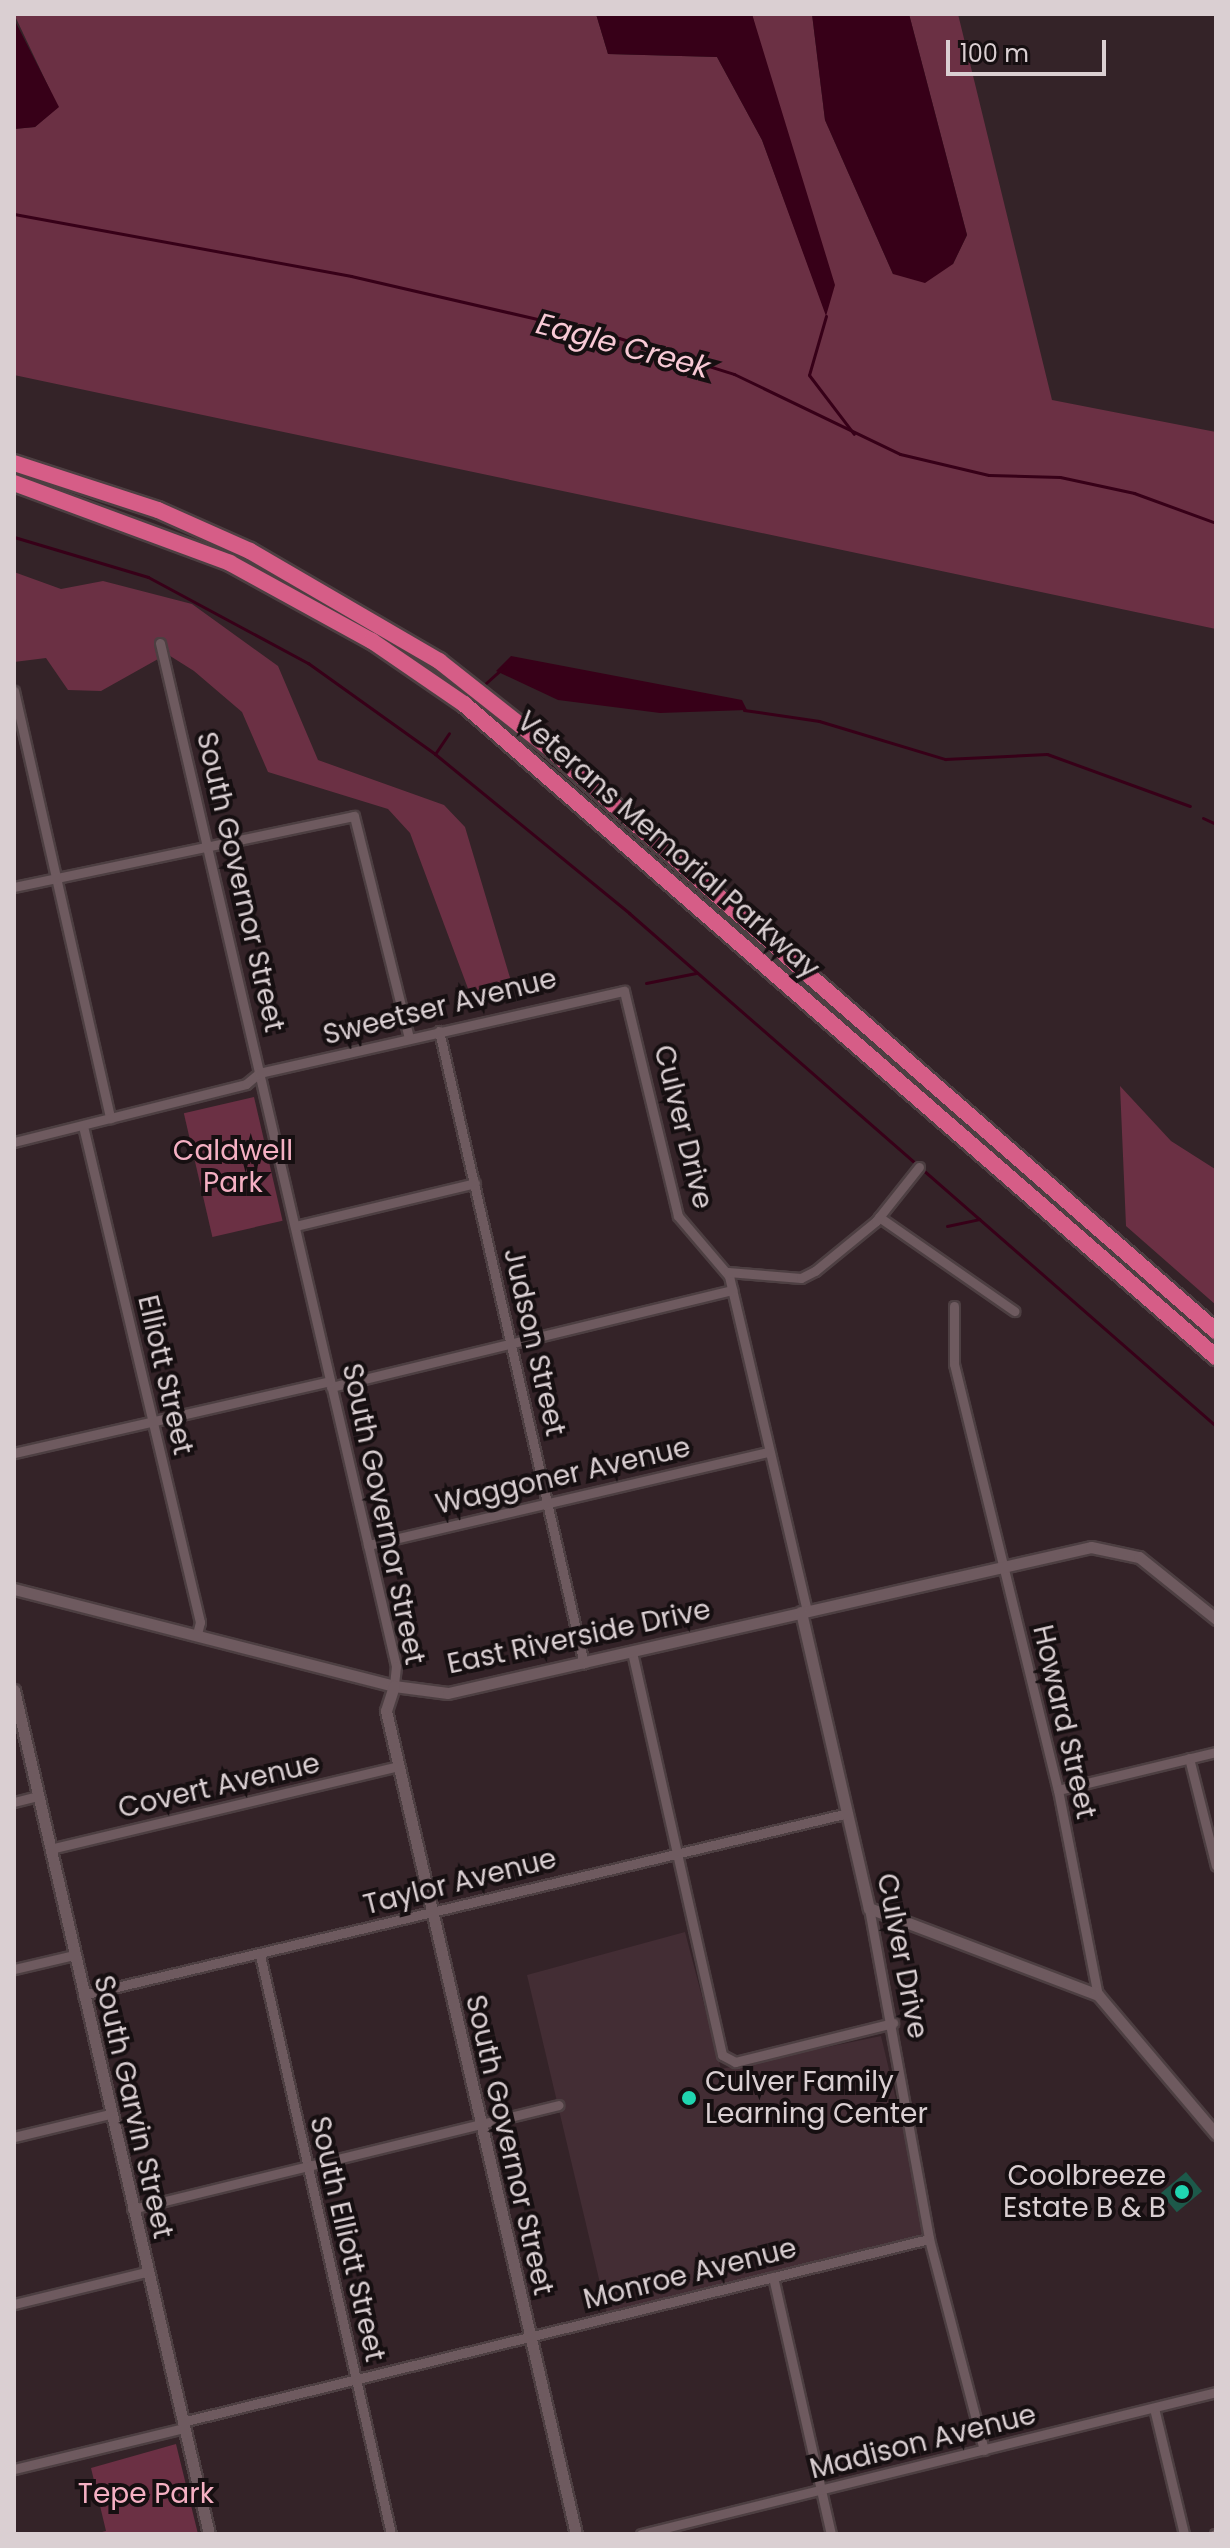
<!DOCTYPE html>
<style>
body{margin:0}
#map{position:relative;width:1230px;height:2548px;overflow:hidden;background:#342328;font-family:Poppins,sans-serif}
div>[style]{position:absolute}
.built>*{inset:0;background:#432d34}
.green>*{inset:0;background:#6b3044;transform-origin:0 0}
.water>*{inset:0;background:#370018}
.stream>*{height:3px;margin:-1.5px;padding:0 1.5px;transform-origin:1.5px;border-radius:1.5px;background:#370018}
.building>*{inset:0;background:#1d594a;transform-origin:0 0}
.roads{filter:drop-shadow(2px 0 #4d3f42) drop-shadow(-2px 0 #4d3f42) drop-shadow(0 2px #4d3f42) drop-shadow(0 -2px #4d3f42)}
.minor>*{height:9px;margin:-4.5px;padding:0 4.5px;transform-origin:4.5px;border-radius:4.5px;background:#6e5a5f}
.tertiary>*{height:11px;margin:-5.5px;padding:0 5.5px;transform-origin:5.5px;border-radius:5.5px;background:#6e5a5f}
.motorway>*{height:16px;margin:-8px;padding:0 8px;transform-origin:8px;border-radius:8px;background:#d65d87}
.dots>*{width:22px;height:22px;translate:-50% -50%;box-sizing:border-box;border:4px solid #160f11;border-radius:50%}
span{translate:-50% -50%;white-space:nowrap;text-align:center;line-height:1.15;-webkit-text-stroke:8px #160f11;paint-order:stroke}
.street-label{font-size:28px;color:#dacfd2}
.park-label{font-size:28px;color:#f5b0c3}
.poi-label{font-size:28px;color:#dacfd2}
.left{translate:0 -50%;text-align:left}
.right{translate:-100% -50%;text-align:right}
.water-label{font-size:30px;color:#f8c9d5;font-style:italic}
.frame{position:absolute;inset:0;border:16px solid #dacfd2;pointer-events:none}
.scale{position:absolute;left:946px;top:40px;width:160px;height:36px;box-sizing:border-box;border:4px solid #dacfd2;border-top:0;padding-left:10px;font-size:24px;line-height:28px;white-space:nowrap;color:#dacfd2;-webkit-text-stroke:6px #160f11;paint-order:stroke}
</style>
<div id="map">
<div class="built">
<div style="clip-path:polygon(685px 1932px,721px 2069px,881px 2036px,929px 2239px,608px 2317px,527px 1975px)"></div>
</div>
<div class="green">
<div style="clip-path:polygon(14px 14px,596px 14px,608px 54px,717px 57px,762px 140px,826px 314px,752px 14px,812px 14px,825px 120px,893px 274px,953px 264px,967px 235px,909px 14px,958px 14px,1052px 400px,1216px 432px,1216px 629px,14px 375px,14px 129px,35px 127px,58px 107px)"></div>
<div style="clip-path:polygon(14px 572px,61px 589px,103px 581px,192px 604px,278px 666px,318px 760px,444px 805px,465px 827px,511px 981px,476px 1010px,410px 833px,388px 809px,268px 772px,242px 712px,194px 671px,167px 654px,101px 691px,68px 690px,46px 658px,14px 662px)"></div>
<div style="clip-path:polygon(1120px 1086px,1171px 1141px,1215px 1169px,1216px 1305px,1126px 1226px)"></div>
<div style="left:254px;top:1097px;width:127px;height:72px;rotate:77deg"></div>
<div style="clip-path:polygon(176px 2444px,198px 2534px,94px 2534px,106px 2531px,91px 2468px)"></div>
</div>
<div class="water">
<div style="clip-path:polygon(596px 14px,752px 14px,835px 285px,826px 316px,762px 140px,717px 57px,608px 54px)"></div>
<div style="clip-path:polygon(812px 14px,909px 14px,967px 235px,953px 264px,925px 283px,893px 274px,825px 120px)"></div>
<div style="clip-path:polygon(14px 19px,59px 107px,35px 127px,14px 129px)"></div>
<div style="clip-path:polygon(511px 656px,742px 700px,747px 710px,660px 713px,558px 700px,496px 671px)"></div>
</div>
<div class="stream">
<div style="left:14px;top:214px;width:343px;rotate:10.4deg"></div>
<div style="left:351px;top:276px;width:275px;rotate:13deg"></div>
<div style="left:619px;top:338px;width:121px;rotate:17.4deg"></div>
<div style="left:734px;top:374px;width:184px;rotate:25.7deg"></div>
<div style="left:900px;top:454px;width:91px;rotate:13.3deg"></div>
<div style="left:989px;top:475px;width:71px;rotate:1.6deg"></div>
<div style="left:1060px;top:477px;width:76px;rotate:12.2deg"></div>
<div style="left:1134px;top:493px;width:87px;rotate:20.1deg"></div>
<div style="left:826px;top:316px;width:61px;rotate:106.1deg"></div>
<div style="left:809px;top:375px;width:74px;rotate:52.7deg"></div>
<div style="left:14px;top:537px;width:140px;rotate:16.6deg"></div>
<div style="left:148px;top:577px;width:182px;rotate:28.3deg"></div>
<div style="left:308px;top:663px;width:156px;rotate:35.6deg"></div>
<div style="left:435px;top:754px;width:251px;rotate:39.3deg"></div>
<div style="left:629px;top:913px;width:780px;rotate:41.15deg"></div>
<div style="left:486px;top:683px;width:25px;rotate:-42deg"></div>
<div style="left:744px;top:710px;width:76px;rotate:8.3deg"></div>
<div style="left:819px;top:721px;width:132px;rotate:16.8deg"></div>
<div style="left:945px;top:759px;width:102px;rotate:-2.8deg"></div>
<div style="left:1047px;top:754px;width:152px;rotate:20deg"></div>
<div style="left:435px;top:754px;width:25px;rotate:-56deg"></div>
<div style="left:1203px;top:818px;width:14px;rotate:25deg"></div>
<div style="left:646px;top:983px;width:51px;rotate:-11.3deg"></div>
<div style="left:947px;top:1226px;width:33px;rotate:-12deg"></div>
</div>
<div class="building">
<div style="left:1186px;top:2172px;width:25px;height:33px;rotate:50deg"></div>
</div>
<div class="roads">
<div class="minor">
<div style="left:160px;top:643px;width:1050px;rotate:77.01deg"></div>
<div style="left:396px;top:1666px;width:20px;rotate:96deg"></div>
<div style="left:14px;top:691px;width:438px;rotate:77.3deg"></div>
<div style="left:14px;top:887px;width:347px;rotate:-11.8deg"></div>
<div style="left:354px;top:816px;width:229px;rotate:76.1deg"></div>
<div style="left:439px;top:1031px;width:649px;rotate:77.1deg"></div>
<div style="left:83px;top:1126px;width:510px;rotate:76.73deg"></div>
<div style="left:200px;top:1622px;width:12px;rotate:104deg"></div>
<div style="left:14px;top:1142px;width:239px;rotate:-14deg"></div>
<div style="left:246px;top:1084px;width:17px;rotate:-40deg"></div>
<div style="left:259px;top:1073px;width:374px;rotate:-12.7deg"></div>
<div style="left:624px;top:991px;width:231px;rotate:76.5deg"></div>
<div style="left:678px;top:1216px;width:79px;rotate:49.6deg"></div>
<div style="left:729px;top:1276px;width:344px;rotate:76.9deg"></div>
<div style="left:879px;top:1217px;width:165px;rotate:34.8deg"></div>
<div style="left:295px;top:1226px;width:185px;rotate:-13.4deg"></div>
<div style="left:728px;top:1272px;width:73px;rotate:4.7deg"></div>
<div style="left:801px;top:1278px;width:16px;rotate:-27deg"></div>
<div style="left:815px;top:1271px;width:79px;rotate:-39.3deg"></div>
<div style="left:876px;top:1221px;width:69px;rotate:-51.5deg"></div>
<div style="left:954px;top:1306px;width:58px;rotate:90deg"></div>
<div style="left:954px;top:1364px;width:439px;rotate:76.3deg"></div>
<div style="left:1058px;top:1790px;width:209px;rotate:79deg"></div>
<div style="left:331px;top:1387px;width:413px;rotate:-13.6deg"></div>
<div style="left:14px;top:1453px;width:324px;rotate:-12.8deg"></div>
<div style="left:368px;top:1545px;width:412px;rotate:-13.1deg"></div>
<div style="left:632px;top:1652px;width:413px;rotate:77.4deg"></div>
<div style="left:722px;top:2055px;width:15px;rotate:28deg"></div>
<div style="left:735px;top:2062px;width:163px;rotate:-13.9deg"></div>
<div style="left:1189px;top:1758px;width:111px;rotate:76deg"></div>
<div style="left:1058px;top:1790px;width:163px;rotate:-13.5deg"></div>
<div style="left:14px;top:1802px;width:25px;rotate:-14deg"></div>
<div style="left:50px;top:1849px;width:358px;rotate:-13.4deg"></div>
<div style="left:869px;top:1908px;width:336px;rotate:79.7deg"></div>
<div style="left:929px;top:2239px;width:218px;rotate:75.4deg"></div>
<div style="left:260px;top:1955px;width:594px;rotate:77.25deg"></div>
<div style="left:14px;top:1969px;width:62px;rotate:-13.1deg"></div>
<div style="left:83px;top:1995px;width:786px;rotate:-13.38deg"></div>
<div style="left:14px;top:2137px;width:99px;rotate:-13.5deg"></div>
<div style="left:132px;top:2209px;width:439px;rotate:-13.7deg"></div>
<div style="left:773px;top:2277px;width:263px;rotate:77.3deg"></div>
<div style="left:14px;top:2304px;width:136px;rotate:-13.6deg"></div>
<div style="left:1154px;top:2408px;width:130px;rotate:76.6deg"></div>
<div style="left:182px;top:2422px;width:769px;rotate:-13.77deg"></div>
<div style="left:14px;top:2469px;width:174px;rotate:-13.6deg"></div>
<div style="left:641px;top:2534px;width:592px;rotate:-13.87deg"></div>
<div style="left:1215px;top:2534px;width:1px"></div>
</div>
<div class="tertiary">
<div style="left:14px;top:1589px;width:392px;rotate:14.3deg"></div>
<div style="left:394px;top:1686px;width:54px;rotate:7.4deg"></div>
<div style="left:448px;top:1693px;width:659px;rotate:-12.79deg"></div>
<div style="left:1091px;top:1547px;width:49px;rotate:11.8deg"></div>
<div style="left:1139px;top:1557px;width:99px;rotate:38.8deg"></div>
<div style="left:801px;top:1612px;width:304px;rotate:77.1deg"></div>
<div style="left:869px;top:1908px;width:245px;rotate:20.8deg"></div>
<div style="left:1098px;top:1995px;width:182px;rotate:49.7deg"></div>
<div style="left:394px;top:1686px;width:26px;rotate:108deg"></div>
<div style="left:386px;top:1711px;width:845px;rotate:77deg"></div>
<div style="left:14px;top:1690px;width:866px;rotate:76.99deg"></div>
</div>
<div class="motorway">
<div style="left:14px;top:463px;width:151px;rotate:18.1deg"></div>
<div style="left:158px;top:510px;width:101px;rotate:24deg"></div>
<div style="left:250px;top:551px;width:219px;rotate:30.2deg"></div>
<div style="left:439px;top:661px;width:140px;rotate:38.3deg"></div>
<div style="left:549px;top:748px;width:886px;rotate:41.16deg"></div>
<div style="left:14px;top:483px;width:230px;rotate:20.3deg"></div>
<div style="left:230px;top:563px;width:162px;rotate:28.8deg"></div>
<div style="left:372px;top:641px;width:112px;rotate:34.4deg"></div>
<div style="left:464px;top:704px;width:996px;rotate:40.97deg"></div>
</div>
</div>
<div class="dots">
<div style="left:689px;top:2098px;background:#20d5b0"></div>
<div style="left:1182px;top:2192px;background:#20d5b0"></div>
</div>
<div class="street-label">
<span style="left:668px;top:845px;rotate:41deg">Veterans Memorial Parkway</span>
<span style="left:240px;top:882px;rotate:77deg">South Governor Street</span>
<span style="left:440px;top:1007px;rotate:-14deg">Sweetser Avenue</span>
<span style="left:683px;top:1127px;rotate:76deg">Culver Drive</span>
<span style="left:534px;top:1342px;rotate:77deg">Judson Street</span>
<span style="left:165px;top:1375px;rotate:77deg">Elliott Street</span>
<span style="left:563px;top:1476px;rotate:-13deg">Waggoner Avenue</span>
<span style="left:383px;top:1514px;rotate:78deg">South Governor Street</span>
<span style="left:579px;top:1637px;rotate:-12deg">East Riverside Drive</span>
<span style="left:1064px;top:1722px;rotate:77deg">Howard Street</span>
<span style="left:219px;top:1786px;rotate:-13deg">Covert Avenue</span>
<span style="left:460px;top:1882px;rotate:-14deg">Taylor Avenue</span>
<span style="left:902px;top:1956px;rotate:79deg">Culver Drive</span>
<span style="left:133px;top:2107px;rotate:77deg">South Garvin Street</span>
<span style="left:509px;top:2145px;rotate:77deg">South Governor Street</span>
<span style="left:347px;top:2239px;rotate:77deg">South Elliott Street</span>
<span style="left:690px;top:2274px;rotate:-14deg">Monroe Avenue</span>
<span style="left:923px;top:2442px;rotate:-14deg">Madison Avenue</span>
</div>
<div class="park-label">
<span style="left:233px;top:1167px">Caldwell<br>Park</span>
<span style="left:146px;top:2494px">Tepe Park</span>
</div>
<div class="poi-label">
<span class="left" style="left:705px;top:2098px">Culver Family<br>Learning Center</span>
<span class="right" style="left:1166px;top:2192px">Coolbreeze<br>Estate B &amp; B</span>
</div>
<div class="water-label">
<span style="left:623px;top:346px;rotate:15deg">Eagle Creek</span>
</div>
<div class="frame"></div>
<div class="scale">100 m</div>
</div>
